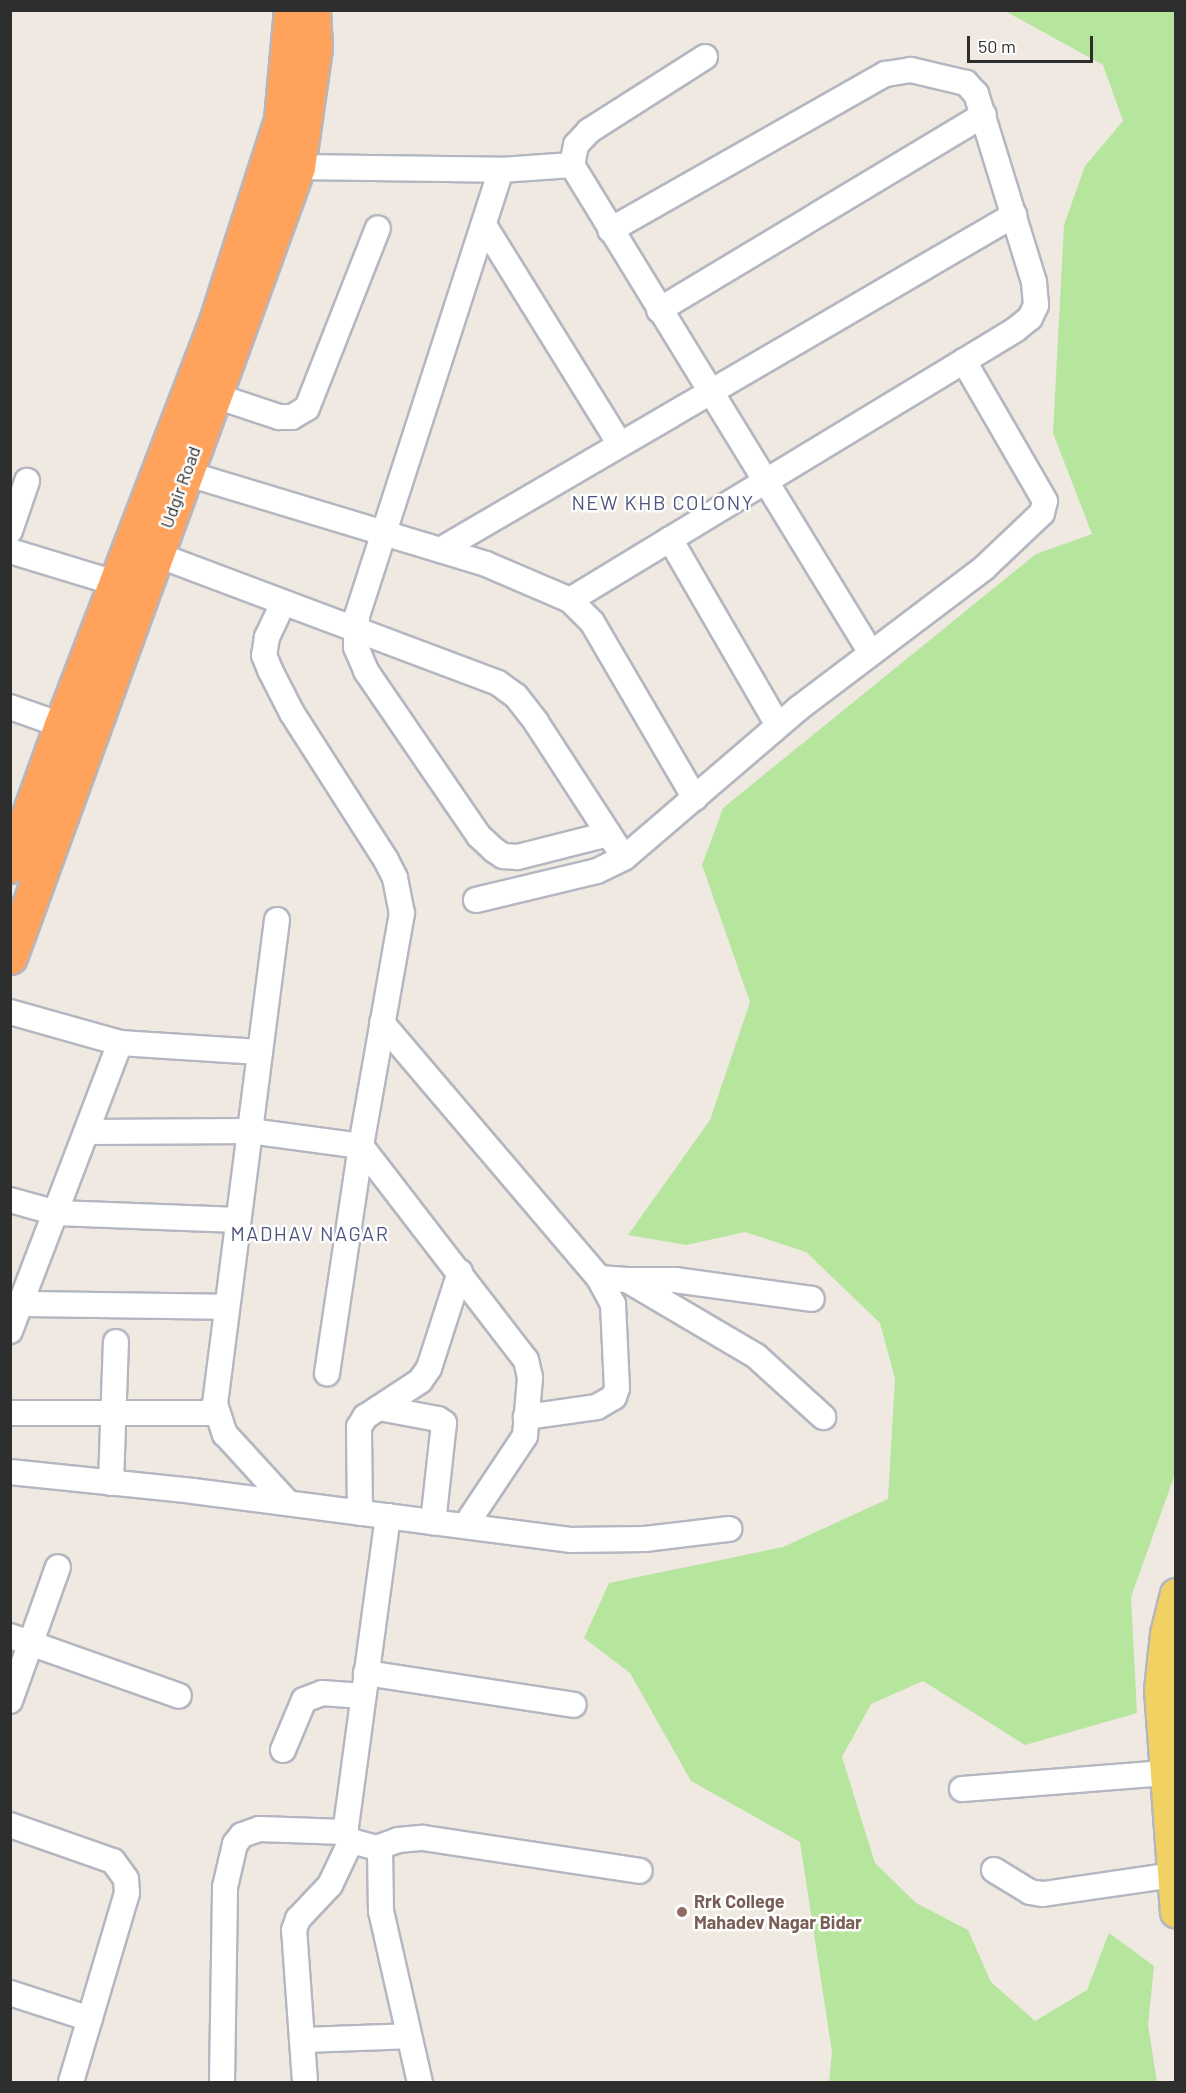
<!DOCTYPE html>
<style>
body{margin:0}
#map{position:relative;width:1186px;height:2093px;overflow:hidden;background:#efe9e1;font-family:Barlow,sans-serif}
div>[style]{position:absolute}
.green>*{inset:0;background:#b6e59e}
.roads{filter:drop-shadow(2px 0 #b4b7c1) drop-shadow(-2px 0 #b4b7c1) drop-shadow(0 2px #b4b7c1) drop-shadow(0 -2px #b4b7c1)}
.minor>*{height:24px;margin:-12px;padding:0 12px;transform-origin:12px;border-radius:12px;background:#fff}
.major>*{height:30px;margin:-15px;padding:0 15px;transform-origin:15px;border-radius:15px;background:#f2d163}
.highway>*{height:33px;margin:-16.5px;padding:0 16.5px;transform-origin:16.5px;border-radius:16.5px;background:#ffa35c}
.dots>*{width:16px;height:16px;translate:-50% -50%;box-sizing:border-box;border:3px solid #fff;border-radius:50%}
span{translate:-50% -50%;white-space:nowrap;text-align:center;line-height:1.15;-webkit-text-stroke:5px #fff;paint-order:stroke}
.street-label{font-size:18px;color:#2e2e2e}
.education-label{font-size:18px;color:#785e54;font-weight:700}
.left{translate:0 -50%;text-align:left}
.neighbourhood-label{font-size:20px;color:#4d5680;letter-spacing:1.5px}
.frame{position:absolute;inset:0;border:12px solid #2e2e2e;pointer-events:none}
.scale{position:absolute;left:967px;top:36px;width:126px;height:27px;box-sizing:border-box;border:3px solid #2e2e2e;border-top:0;padding-left:8px;font-size:18px;line-height:21px;white-space:nowrap;color:#2e2e2e;-webkit-text-stroke:4px #fff;paint-order:stroke}
</style>
<div id="map">
<div class="green">
<div style="clip-path:polygon(1005px 11px,1175px 11px,1175px 1474px,1131px 1597px,1137px 1713px,1025px 1745px,923px 1681px,871px 1704px,842px 1757px,875px 1863px,916px 1903px,968px 1930px,991px 1982px,1035px 2021px,1087px 1990px,1109px 1933px,1154px 1966px,1148px 2025px,1157px 2082px,829px 2082px,832px 2052px,800px 1842px,691px 1781px,630px 1673px,584px 1638px,609px 1583px,783px 1547px,888px 1499px,895px 1379px,880px 1323px,806px 1252px,745px 1232px,686px 1245px,628px 1235px,710px 1120px,750px 1002px,702px 865px,723px 808px,1036px 554px,1092px 534px,1053px 433px,1064px 225px,1085px 166px,1123px 121px,1103px 65px)"></div>
</div>
<div class="roads">
<div class="minor">
<div style="left:705px;top:57px;width:138px;rotate:147.5deg"></div>
<div style="left:589px;top:131px;width:19px;rotate:133deg"></div>
<div style="left:576px;top:145px;width:20px;rotate:101deg"></div>
<div style="left:572px;top:165px;width:572px;rotate:58.5deg"></div>
<div style="left:298px;top:167px;width:203px;rotate:0.8deg"></div>
<div style="left:501px;top:170px;width:71px;rotate:-4deg"></div>
<div style="left:501px;top:170px;width:469px;rotate:107.9deg"></div>
<div style="left:357px;top:616px;width:31px;rotate:92deg"></div>
<div style="left:356px;top:647px;width:26px;rotate:67deg"></div>
<div style="left:366px;top:671px;width:200px;rotate:55.6deg"></div>
<div style="left:479px;top:836px;width:21px;rotate:43deg"></div>
<div style="left:494px;top:850px;width:11px;rotate:34deg"></div>
<div style="left:503px;top:856px;width:15px;rotate:4deg"></div>
<div style="left:518px;top:857px;width:93px;rotate:-14.3deg"></div>
<div style="left:484px;top:225px;width:258px;rotate:58.2deg"></div>
<div style="left:659px;top:310px;width:379px;rotate:-31deg"></div>
<div style="left:213px;top:395px;width:70px;rotate:18.4deg"></div>
<div style="left:279px;top:417px;width:13px"></div>
<div style="left:292px;top:417px;width:17px;rotate:-31deg"></div>
<div style="left:307px;top:408px;width:193px;rotate:-68.5deg"></div>
<div style="left:185px;top:473px;width:314px;rotate:16.8deg"></div>
<div style="left:486px;top:564px;width:91px;rotate:23.2deg"></div>
<div style="left:570px;top:600px;width:31px;rotate:45deg"></div>
<div style="left:592px;top:622px;width:204px;rotate:59.7deg"></div>
<div style="left:10px;top:531px;width:53px;rotate:-71.2deg"></div>
<div style="left:670px;top:539px;width:215px;rotate:59.9deg"></div>
<div style="left:440px;top:550px;width:665px;rotate:-30.27deg"></div>
<div style="left:10px;top:551px;width:110px;rotate:16.9deg"></div>
<div style="left:155px;top:554px;width:366px;rotate:20.6deg"></div>
<div style="left:498px;top:683px;width:22px;rotate:36deg"></div>
<div style="left:516px;top:696px;width:33px;rotate:52deg"></div>
<div style="left:536px;top:722px;width:147px;rotate:57deg"></div>
<div style="left:570px;top:600px;width:521px;rotate:-31.25deg"></div>
<div style="left:1015px;top:330px;width:19px;rotate:-39deg"></div>
<div style="left:1030px;top:318px;width:14px;rotate:-65deg"></div>
<div style="left:1036px;top:305px;width:23px;rotate:-95deg"></div>
<div style="left:1034px;top:282px;width:197px;rotate:-107.1deg"></div>
<div style="left:976px;top:94px;width:15px;rotate:-132deg"></div>
<div style="left:966px;top:83px;width:57px;rotate:-166.7deg"></div>
<div style="left:911px;top:70px;width:26px;rotate:171deg"></div>
<div style="left:885px;top:74px;width:316px;rotate:150.4deg"></div>
<div style="left:283px;top:603px;width:38px;rotate:115deg"></div>
<div style="left:267px;top:637px;width:18px;rotate:99deg"></div>
<div style="left:264px;top:655px;width:16px;rotate:68deg"></div>
<div style="left:270px;top:670px;width:48px;rotate:62.9deg"></div>
<div style="left:292px;top:713px;width:174px;rotate:57.4deg"></div>
<div style="left:386px;top:860px;width:20px;rotate:63deg"></div>
<div style="left:395px;top:878px;width:36px;rotate:79deg"></div>
<div style="left:402px;top:913px;width:237px;rotate:100deg"></div>
<div style="left:361px;top:1146px;width:230px;rotate:98.5deg"></div>
<div style="left:10px;top:707px;width:54px;rotate:19.4deg"></div>
<div style="left:61px;top:725px;width:16px;rotate:47deg"></div>
<div style="left:476px;top:900px;width:124px;rotate:-13.5deg"></div>
<div style="left:597px;top:871px;width:30px;rotate:-26deg"></div>
<div style="left:624px;top:858px;width:230px;rotate:-40.6deg"></div>
<div style="left:799px;top:708px;width:232px;rotate:-37.1deg"></div>
<div style="left:984px;top:568px;width:80px;rotate:-43.5deg"></div>
<div style="left:1042px;top:513px;width:12px;rotate:-76deg"></div>
<div style="left:1045px;top:501px;width:162px;rotate:-120.1deg"></div>
<div style="left:277px;top:920px;width:488px;rotate:97.3deg"></div>
<div style="left:215px;top:1404px;width:32px;rotate:72deg"></div>
<div style="left:225px;top:1434px;width:93px;rotate:47.6deg"></div>
<div style="left:10px;top:1012px;width:114px;rotate:15.7deg"></div>
<div style="left:120px;top:1043px;width:140px;rotate:3.7deg"></div>
<div style="left:382px;top:1023px;width:335px;rotate:49.6deg"></div>
<div style="left:599px;top:1278px;width:30px;rotate:62deg"></div>
<div style="left:613px;top:1304px;width:84px;rotate:87.3deg"></div>
<div style="left:617px;top:1388px;width:9px;rotate:108deg"></div>
<div style="left:614px;top:1397px;width:20px;rotate:150deg"></div>
<div style="left:597px;top:1407px;width:72px;rotate:172deg"></div>
<div style="left:89px;top:1132px;width:161px;rotate:-0.4deg"></div>
<div style="left:250px;top:1131px;width:112px;rotate:7.7deg"></div>
<div style="left:361px;top:1146px;width:270px;rotate:52.4deg"></div>
<div style="left:526px;top:1360px;width:18px;rotate:77deg"></div>
<div style="left:530px;top:1378px;width:58px;rotate:94.9deg"></div>
<div style="left:525px;top:1436px;width:108px;rotate:123.7deg"></div>
<div style="left:10px;top:1200px;width:49px;rotate:15.5deg"></div>
<div style="left:57px;top:1213px;width:181px;rotate:2.2deg"></div>
<div style="left:599px;top:1278px;width:28px;rotate:4deg"></div>
<div style="left:627px;top:1280px;width:150px;rotate:30.5deg"></div>
<div style="left:756px;top:1356px;width:91px;rotate:42.3deg"></div>
<div style="left:629px;top:1280px;width:46px"></div>
<div style="left:675px;top:1280px;width:138px;rotate:7.9deg"></div>
<div style="left:22px;top:1304px;width:205px;rotate:0.8deg"></div>
<div style="left:10px;top:1331px;width:308px;rotate:-69.1deg"></div>
<div style="left:379px;top:1408px;width:60px;rotate:10.6deg"></div>
<div style="left:438px;top:1419px;width:7px;rotate:34deg"></div>
<div style="left:444px;top:1423px;width:100px;rotate:96.3deg"></div>
<div style="left:10px;top:1413px;width:205px"></div>
<div style="left:10px;top:1472px;width:184px;rotate:5.9deg"></div>
<div style="left:193px;top:1491px;width:380px;rotate:7.4deg"></div>
<div style="left:570px;top:1540px;width:75px;rotate:-0.8deg"></div>
<div style="left:645px;top:1539px;width:85px;rotate:-6.8deg"></div>
<div style="left:111px;top:1483px;width:141px;rotate:-88deg"></div>
<div style="left:360px;top:1513px;width:86px;rotate:-90.7deg"></div>
<div style="left:359px;top:1427px;width:12px;rotate:-59deg"></div>
<div style="left:365px;top:1417px;width:66px;rotate:-33.2deg"></div>
<div style="left:420px;top:1381px;width:16px;rotate:-55deg"></div>
<div style="left:429px;top:1368px;width:101px;rotate:-72.1deg"></div>
<div style="left:388px;top:1516px;width:319px;rotate:97.7deg"></div>
<div style="left:345px;top:1832px;width:11px;rotate:56deg"></div>
<div style="left:351px;top:1841px;width:30px;rotate:15deg"></div>
<div style="left:380px;top:1849px;width:62px;rotate:89.1deg"></div>
<div style="left:381px;top:1911px;width:175px;rotate:77.2deg"></div>
<div style="left:10px;top:1636px;width:179px;rotate:19.5deg"></div>
<div style="left:366px;top:1673px;width:210px;rotate:8.7deg"></div>
<div style="left:10px;top:1701px;width:142px;rotate:-70.3deg"></div>
<div style="left:283px;top:1750px;width:54px;rotate:-67.2deg"></div>
<div style="left:304px;top:1700px;width:19px;rotate:-21deg"></div>
<div style="left:322px;top:1693px;width:41px;rotate:4.2deg"></div>
<div style="left:962px;top:1789px;width:204px;rotate:-4.5deg"></div>
<div style="left:10px;top:1825px;width:109px;rotate:19.3deg"></div>
<div style="left:113px;top:1861px;width:22px;rotate:54deg"></div>
<div style="left:126px;top:1879px;width:14px;rotate:86deg"></div>
<div style="left:127px;top:1893px;width:197px;rotate:106.5deg"></div>
<div style="left:379px;top:1847px;width:20px;rotate:-20deg"></div>
<div style="left:398px;top:1840px;width:25px;rotate:-5deg"></div>
<div style="left:423px;top:1838px;width:219px;rotate:8.6deg"></div>
<div style="left:994px;top:1870px;width:42px;rotate:31.4deg"></div>
<div style="left:1030px;top:1892px;width:13px;rotate:9deg"></div>
<div style="left:1043px;top:1894px;width:131px;rotate:-8.3deg"></div>
<div style="left:10px;top:1993px;width:84px;rotate:18deg"></div>
<div style="left:302px;top:2040px;width:107px;rotate:-2.1deg"></div>
<div style="left:222px;top:2082px;width:195px;rotate:-89.1deg"></div>
<div style="left:225px;top:1887px;width:44px;rotate:-76.9deg"></div>
<div style="left:235px;top:1844px;width:11px;rotate:-52deg"></div>
<div style="left:242px;top:1835px;width:18px;rotate:-19deg"></div>
<div style="left:259px;top:1829px;width:86px;rotate:2deg"></div>
<div style="left:305px;top:2082px;width:152px;rotate:-94.1deg"></div>
<div style="left:294px;top:1930px;width:12px;rotate:-70deg"></div>
<div style="left:298px;top:1919px;width:47px;rotate:-46.7deg"></div>
<div style="left:330px;top:1885px;width:49px;rotate:-64.5deg"></div>
</div>
<div class="major">
<div style="left:1176px;top:1594px;width:41px;rotate:104deg"></div>
<div style="left:1166px;top:1634px;width:56px;rotate:96.1deg"></div>
<div style="left:1160px;top:1690px;width:223px;rotate:85.9deg"></div>
</div>
<div class="highway">
<div style="left:10px;top:866px;width:150px;rotate:-70.1deg"></div>
<div style="left:61px;top:725px;width:426px;rotate:-69deg"></div>
<div style="left:214px;top:327px;width:219px;rotate:-72.1deg"></div>
<div style="left:281px;top:119px;width:109px;rotate:-84.8deg"></div>
<div style="left:10px;top:957px;width:841px;rotate:-69.97deg"></div>
<div style="left:298px;top:167px;width:120px;rotate:-81.9deg"></div>
<div style="left:315px;top:48px;width:38px;rotate:-93deg"></div>
</div>
</div>
<div class="dots">
<div style="left:682px;top:1912px;background:#8d6e63"></div>
</div>
<div class="street-label">
<span style="left:180px;top:487px;rotate:-70deg">Udgir Road</span>
</div>
<div class="education-label">
<span class="left" style="left:694px;top:1912px">Rrk College<br>Mahadev Nagar Bidar</span>
</div>
<div class="neighbourhood-label">
<span style="left:663px;top:502px">NEW KHB COLONY</span>
<span style="left:310px;top:1233px">MADHAV NAGAR</span>
</div>
<div class="frame"></div>
<div class="scale">50 m</div>
</div>
